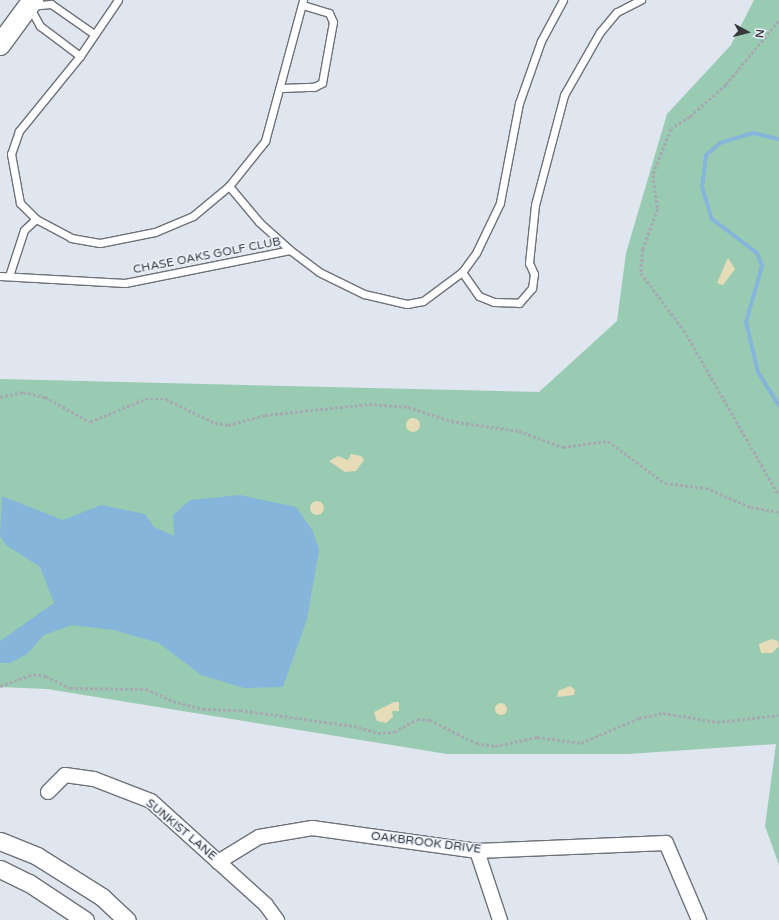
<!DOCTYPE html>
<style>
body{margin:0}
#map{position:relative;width:779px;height:920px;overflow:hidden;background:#e0e6ef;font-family:"Varela Round",sans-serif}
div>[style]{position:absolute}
.green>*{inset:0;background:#99cbb2}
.sand>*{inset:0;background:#e6dcb7}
.round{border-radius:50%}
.water>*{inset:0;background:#85b5da}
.stream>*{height:4px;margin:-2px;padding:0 2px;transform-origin:2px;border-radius:2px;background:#85b5da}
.path>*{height:2.5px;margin-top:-1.25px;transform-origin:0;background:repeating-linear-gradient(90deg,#a5a9b1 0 3px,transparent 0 5px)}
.roads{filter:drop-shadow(1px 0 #6d727a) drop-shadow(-1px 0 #6d727a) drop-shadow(0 1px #6d727a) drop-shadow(0 -1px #6d727a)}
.service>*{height:7px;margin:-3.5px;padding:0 3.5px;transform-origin:3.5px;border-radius:3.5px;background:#fff}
.minor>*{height:14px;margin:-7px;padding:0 7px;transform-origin:7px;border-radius:7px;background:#fff}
.tertiary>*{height:17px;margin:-8.5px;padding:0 8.5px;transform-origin:8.5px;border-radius:8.5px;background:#fff}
.secondary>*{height:20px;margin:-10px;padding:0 10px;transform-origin:10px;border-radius:10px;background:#fff}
span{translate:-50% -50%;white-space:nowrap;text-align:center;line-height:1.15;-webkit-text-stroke:3px #edf3fc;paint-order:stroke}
.street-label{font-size:12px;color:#36383c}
.north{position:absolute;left:727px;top:12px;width:40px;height:40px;-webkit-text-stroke:3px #edf3fc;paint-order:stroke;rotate:97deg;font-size:11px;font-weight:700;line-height:16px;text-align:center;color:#36383c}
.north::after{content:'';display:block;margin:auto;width:14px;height:18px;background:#36383c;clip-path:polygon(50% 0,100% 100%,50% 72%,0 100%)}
</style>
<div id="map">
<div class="green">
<div style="clip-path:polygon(754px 0,779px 0,779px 865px,765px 826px,776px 744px,628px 754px,447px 754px,47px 689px,0 687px,0 379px,539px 392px,617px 321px,626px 253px,667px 114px,731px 45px)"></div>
</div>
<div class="sand">
<div style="clip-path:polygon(728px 258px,735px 269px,723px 285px,717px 283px)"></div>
<div class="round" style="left:406px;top:418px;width:14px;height:14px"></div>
<div style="clip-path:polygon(351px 454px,361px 456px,364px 460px,356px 471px,345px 472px,329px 461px,338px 456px,348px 460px)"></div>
<div class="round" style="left:310px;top:501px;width:14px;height:14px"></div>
<div style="clip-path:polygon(772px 639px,778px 641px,779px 646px,772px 653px,761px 653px,759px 644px)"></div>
<div style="clip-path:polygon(570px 686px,575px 690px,574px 695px,557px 697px,558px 691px)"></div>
<div style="clip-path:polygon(394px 702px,399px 702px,399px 711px,392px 711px,393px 717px,386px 723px,377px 721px,374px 712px)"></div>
<div class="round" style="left:495px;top:703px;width:12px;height:12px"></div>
</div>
<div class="water">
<div style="clip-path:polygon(240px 495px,296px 507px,313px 531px,319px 550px,307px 619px,283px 687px,244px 688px,201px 675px,159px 643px,114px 630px,72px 625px,44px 635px,27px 654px,10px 663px,0 663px,0 641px,54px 603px,40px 567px,6px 545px,0 536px,2px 496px,63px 520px,101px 505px,145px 514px,154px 527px,174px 536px,173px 515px,190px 500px)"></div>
</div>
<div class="stream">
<div style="left:779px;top:139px;width:27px;rotate:-167deg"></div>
<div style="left:753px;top:133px;width:34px;rotate:163deg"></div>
<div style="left:720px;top:143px;width:18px;rotate:139deg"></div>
<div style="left:706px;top:155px;width:32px;rotate:97deg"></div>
<div style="left:702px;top:187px;width:34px;rotate:73deg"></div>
<div style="left:712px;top:219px;width:56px;rotate:37.1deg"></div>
<div style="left:757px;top:253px;width:14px;rotate:69deg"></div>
<div style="left:762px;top:266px;width:58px;rotate:105.9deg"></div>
<div style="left:746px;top:322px;width:51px;rotate:76.5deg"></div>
<div style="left:758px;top:372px;width:40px;rotate:58deg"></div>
</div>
<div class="path">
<div style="left:779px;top:21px;width:83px;rotate:129.6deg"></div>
<div style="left:726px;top:85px;width:48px;rotate:138.4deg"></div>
<div style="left:690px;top:117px;width:22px;rotate:148deg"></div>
<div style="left:671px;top:129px;width:49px;rotate:111.4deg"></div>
<div style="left:653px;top:175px;width:34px;rotate:82deg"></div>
<div style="left:658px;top:209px;width:43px;rotate:110.6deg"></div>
<div style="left:643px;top:249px;width:24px;rotate:95deg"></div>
<div style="left:641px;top:273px;width:71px;rotate:53deg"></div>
<div style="left:684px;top:330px;width:190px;rotate:60.1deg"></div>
<div style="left:0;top:397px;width:24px;rotate:-12deg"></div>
<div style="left:23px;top:392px;width:23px;rotate:13deg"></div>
<div style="left:45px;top:397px;width:51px;rotate:29.1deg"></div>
<div style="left:90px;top:422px;width:60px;rotate:-22.7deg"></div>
<div style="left:145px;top:399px;width:21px"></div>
<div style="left:166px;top:399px;width:55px;rotate:26.1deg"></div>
<div style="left:215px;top:423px;width:13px;rotate:9deg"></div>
<div style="left:228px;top:425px;width:38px;rotate:-15deg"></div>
<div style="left:265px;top:415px;width:105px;rotate:-6deg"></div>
<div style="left:369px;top:404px;width:39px;rotate:4deg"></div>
<div style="left:408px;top:407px;width:45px;rotate:18deg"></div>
<div style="left:451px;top:421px;width:69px;rotate:8.4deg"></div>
<div style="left:519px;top:431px;width:47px;rotate:20deg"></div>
<div style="left:563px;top:447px;width:45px;rotate:-7.6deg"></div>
<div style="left:608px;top:441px;width:71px;rotate:36.4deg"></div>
<div style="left:665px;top:483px;width:41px;rotate:7deg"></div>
<div style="left:706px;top:488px;width:49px;rotate:22.9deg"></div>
<div style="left:751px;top:507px;width:28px;rotate:10deg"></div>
<div style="left:0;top:686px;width:35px;rotate:-20deg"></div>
<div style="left:33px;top:674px;width:13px;rotate:9deg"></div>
<div style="left:46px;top:676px;width:27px;rotate:27deg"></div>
<div style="left:70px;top:688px;width:76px;rotate:0.8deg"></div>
<div style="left:146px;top:689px;width:30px;rotate:24deg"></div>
<div style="left:173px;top:701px;width:31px;rotate:15deg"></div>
<div style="left:203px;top:709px;width:37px;rotate:2deg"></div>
<div style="left:240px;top:710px;width:115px;rotate:8deg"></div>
<div style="left:354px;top:726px;width:25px;rotate:16deg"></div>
<div style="left:378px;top:733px;width:16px;rotate:-4deg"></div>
<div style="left:394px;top:732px;width:26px;rotate:-29deg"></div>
<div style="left:417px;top:719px;width:13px;rotate:4deg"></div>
<div style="left:430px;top:720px;width:51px;rotate:26.6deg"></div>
<div style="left:476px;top:743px;width:19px;rotate:9deg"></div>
<div style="left:495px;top:746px;width:43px;rotate:-12.1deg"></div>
<div style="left:537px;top:737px;width:44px;rotate:7.8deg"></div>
<div style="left:581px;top:743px;width:63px;rotate:-23.3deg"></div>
<div style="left:639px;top:718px;width:25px;rotate:-12deg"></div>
<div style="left:663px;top:713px;width:55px;rotate:9.5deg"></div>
<div style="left:717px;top:722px;width:62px;rotate:-6.4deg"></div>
</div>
<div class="roads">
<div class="service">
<div style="left:118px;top:0;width:68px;rotate:124.2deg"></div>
<div style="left:80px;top:56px;width:97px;rotate:129.1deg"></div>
<div style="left:19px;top:131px;width:24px;rotate:109deg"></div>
<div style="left:11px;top:154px;width:50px;rotate:79.6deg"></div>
<div style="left:20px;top:203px;width:23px;rotate:45deg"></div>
<div style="left:36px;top:219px;width:40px;rotate:28deg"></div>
<div style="left:71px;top:238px;width:29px;rotate:10deg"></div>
<div style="left:100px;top:243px;width:56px;rotate:-11.3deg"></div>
<div style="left:155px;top:232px;width:41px;rotate:-22.8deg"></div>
<div style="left:193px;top:216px;width:47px;rotate:-39.8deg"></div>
<div style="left:229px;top:186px;width:58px;rotate:-51.3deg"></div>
<div style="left:265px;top:141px;width:146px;rotate:-74.9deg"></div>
<div style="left:563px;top:0;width:47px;rotate:118.2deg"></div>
<div style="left:541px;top:41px;width:66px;rotate:109.5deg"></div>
<div style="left:519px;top:103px;width:102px;rotate:100.8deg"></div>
<div style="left:500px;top:203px;width:55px;rotate:115.6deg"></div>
<div style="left:476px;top:253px;width:24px;rotate:126deg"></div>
<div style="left:462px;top:272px;width:29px;rotate:55deg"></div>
<div style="left:479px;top:296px;width:16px;rotate:22deg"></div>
<div style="left:494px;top:302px;width:25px;rotate:2deg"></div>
<div style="left:519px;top:303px;width:20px;rotate:-49deg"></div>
<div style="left:532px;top:288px;width:14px;rotate:-82deg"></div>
<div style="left:534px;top:274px;width:12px;rotate:-114deg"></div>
<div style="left:529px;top:263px;width:58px;rotate:-84.1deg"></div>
<div style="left:535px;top:205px;width:114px;rotate:-75.2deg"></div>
<div style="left:564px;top:95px;width:73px;rotate:-60.3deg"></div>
<div style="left:600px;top:32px;width:26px;rotate:-50deg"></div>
<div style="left:617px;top:12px;width:27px;rotate:-27deg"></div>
<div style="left:80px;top:56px;width:50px;rotate:-143.1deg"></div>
<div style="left:40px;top:26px;width:23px;rotate:-119deg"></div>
<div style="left:29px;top:6px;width:22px;rotate:-5deg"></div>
<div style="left:51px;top:4px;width:52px;rotate:34.9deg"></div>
<div style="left:281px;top:88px;width:33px;rotate:-2deg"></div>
<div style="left:314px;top:87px;width:9px;rotate:-27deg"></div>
<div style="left:322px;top:83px;width:62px;rotate:-79.8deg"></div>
<div style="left:333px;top:22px;width:10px;rotate:-114deg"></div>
<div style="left:329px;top:13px;width:27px;rotate:-163deg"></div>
<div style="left:229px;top:186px;width:47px;rotate:50.2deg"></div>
<div style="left:259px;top:222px;width:42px;rotate:42.1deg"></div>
<div style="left:0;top:276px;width:125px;rotate:3.2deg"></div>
<div style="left:125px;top:283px;width:168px;rotate:-11.3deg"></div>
<div style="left:290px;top:250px;width:36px;rotate:37deg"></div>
<div style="left:319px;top:272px;width:50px;rotate:26.1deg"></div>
<div style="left:364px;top:294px;width:44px;rotate:13.1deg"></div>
<div style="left:407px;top:304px;width:16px;rotate:-11deg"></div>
<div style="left:423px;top:301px;width:49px;rotate:-36.6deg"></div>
<div style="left:9px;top:276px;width:48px;rotate:-71.9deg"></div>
<div style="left:24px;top:230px;width:16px;rotate:-43deg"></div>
</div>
<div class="minor">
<div style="left:48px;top:792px;width:24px;rotate:-45deg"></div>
<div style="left:65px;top:775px;width:29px;rotate:8deg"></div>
<div style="left:94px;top:779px;width:61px;rotate:21.1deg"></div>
<div style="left:151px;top:801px;width:155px;rotate:42.1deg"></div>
<div style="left:266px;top:905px;width:19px;rotate:54deg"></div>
<div style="left:477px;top:851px;width:73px;rotate:71.6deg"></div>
<div style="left:218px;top:862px;width:48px;rotate:-31.4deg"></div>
<div style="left:259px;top:837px;width:54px;rotate:-9.6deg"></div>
<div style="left:312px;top:828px;width:167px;rotate:7.9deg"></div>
<div style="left:477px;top:851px;width:189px;rotate:-2.4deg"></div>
<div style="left:666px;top:843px;width:84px;rotate:66.8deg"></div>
</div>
<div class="tertiary">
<div style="left:0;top:841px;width:40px;rotate:22deg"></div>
<div style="left:37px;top:856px;width:77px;rotate:32.2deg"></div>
<div style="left:102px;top:897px;width:34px;rotate:43deg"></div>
<div style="left:0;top:869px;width:32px;rotate:26deg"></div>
<div style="left:29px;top:883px;width:67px;rotate:33.5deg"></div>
</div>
<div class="secondary">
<div style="left:0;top:45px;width:56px;rotate:-53.7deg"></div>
</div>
</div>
<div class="street-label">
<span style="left:207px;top:256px;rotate:-11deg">CHASE OAKS GOLF CLUB</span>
<span style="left:181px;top:830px;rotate:40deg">SUNKIST LANE</span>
<span style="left:426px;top:843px;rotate:7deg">OAKBROOK DRIVE</span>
</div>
<div class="north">N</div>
</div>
